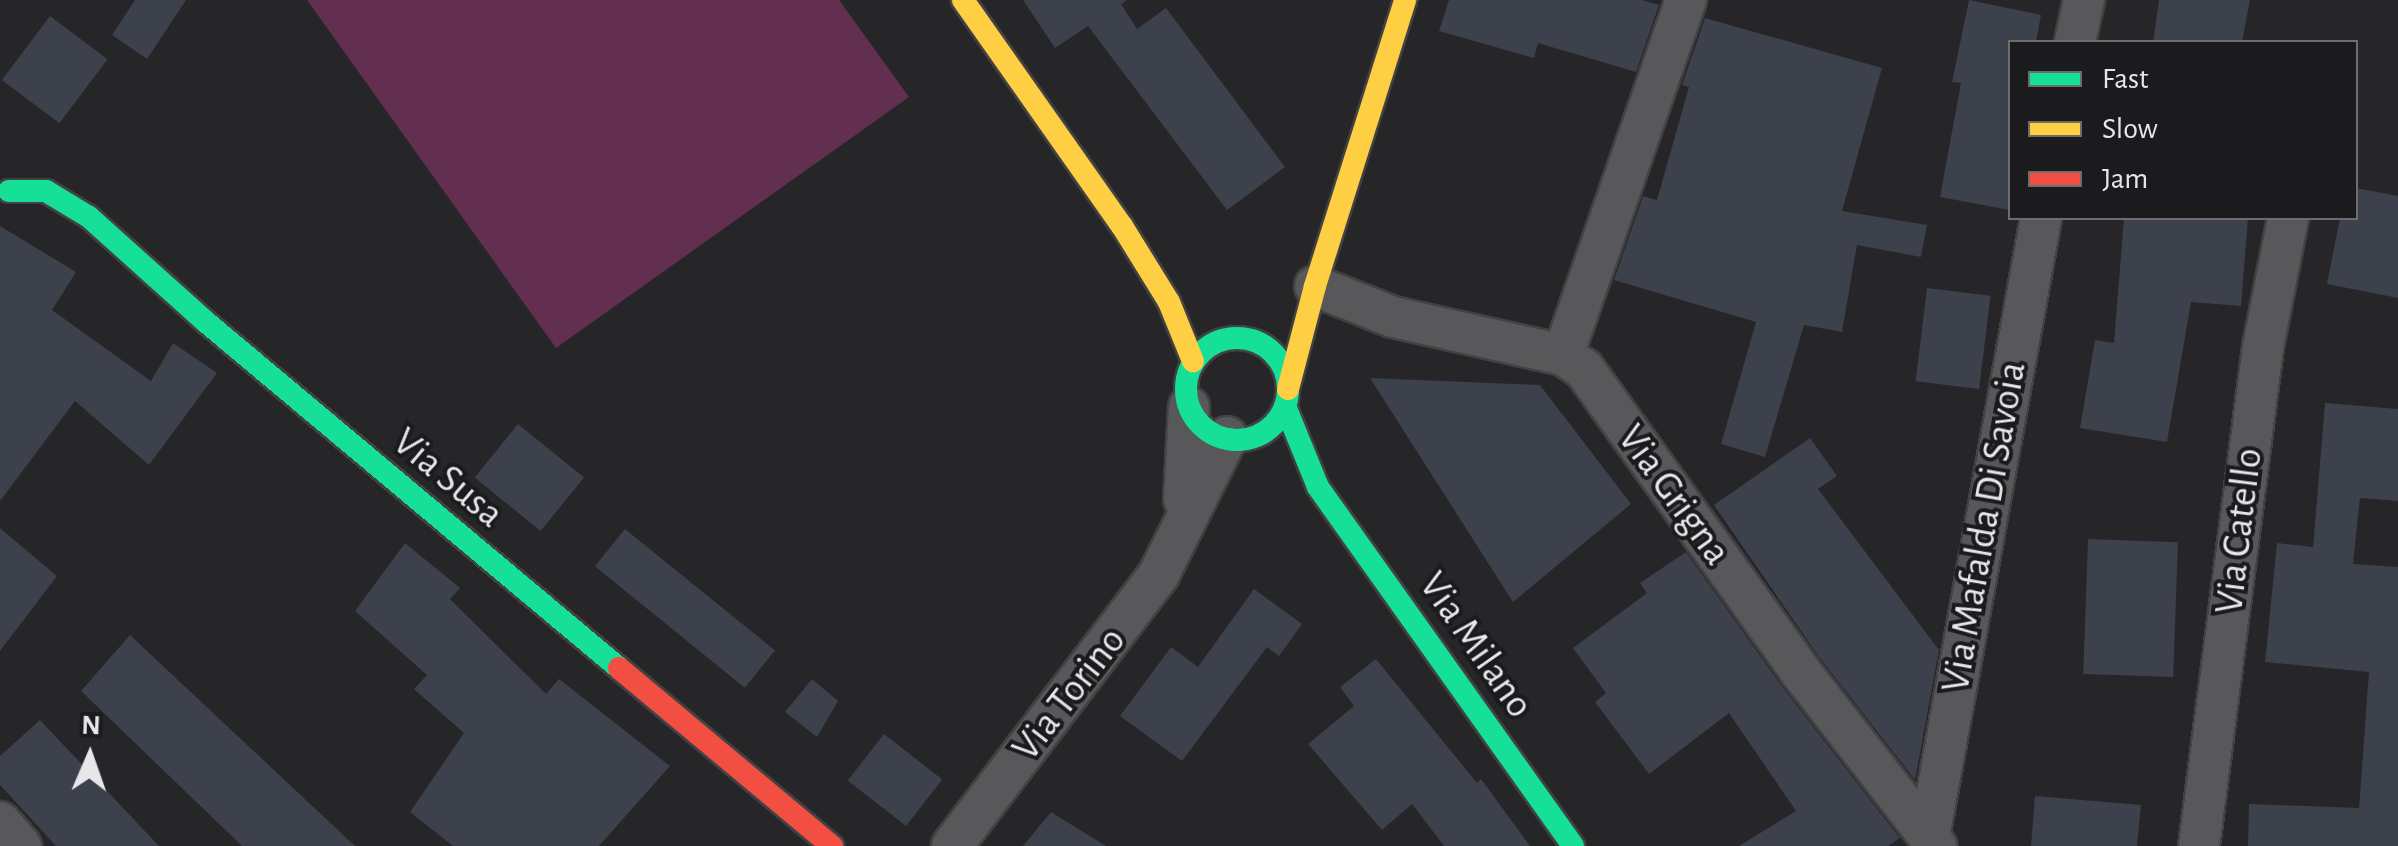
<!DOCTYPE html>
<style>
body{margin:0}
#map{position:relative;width:2398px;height:846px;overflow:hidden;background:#262527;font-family:"Alegreya Sans",sans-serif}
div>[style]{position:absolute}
.green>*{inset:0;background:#632f51}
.building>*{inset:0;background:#3c414c;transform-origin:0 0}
.roads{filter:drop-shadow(2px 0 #424143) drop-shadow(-2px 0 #424143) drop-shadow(0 2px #424143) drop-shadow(0 -2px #424143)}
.street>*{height:40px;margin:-20px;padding:0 20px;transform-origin:20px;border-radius:20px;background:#58585a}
.fast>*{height:22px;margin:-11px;padding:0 11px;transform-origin:11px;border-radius:11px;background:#16e098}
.fast>.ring{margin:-11px;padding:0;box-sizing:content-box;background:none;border:22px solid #16e098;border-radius:50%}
.slow>*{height:22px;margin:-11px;padding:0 11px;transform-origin:11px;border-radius:11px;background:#ffcf43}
.jam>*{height:22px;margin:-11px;padding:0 11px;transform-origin:11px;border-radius:11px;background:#f24e42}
span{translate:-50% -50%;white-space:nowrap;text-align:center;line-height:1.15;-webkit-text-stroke:8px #1b1b1e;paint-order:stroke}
.street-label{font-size:40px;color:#e7e6e9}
.legend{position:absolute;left:2008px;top:40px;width:350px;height:180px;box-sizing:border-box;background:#1b1b1e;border:2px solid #6d6c6f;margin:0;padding:12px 18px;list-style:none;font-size:30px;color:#e7e6e9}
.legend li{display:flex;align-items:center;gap:20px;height:50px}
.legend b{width:50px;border:2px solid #6d6c6f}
.north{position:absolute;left:40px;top:706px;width:100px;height:100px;-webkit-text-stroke:8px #1b1b1e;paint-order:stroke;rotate:2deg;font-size:28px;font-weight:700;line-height:40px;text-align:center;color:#e7e6e9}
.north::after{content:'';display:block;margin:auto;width:35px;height:45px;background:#e7e6e9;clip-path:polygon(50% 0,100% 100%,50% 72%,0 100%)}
</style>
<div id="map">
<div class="green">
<div style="clip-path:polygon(307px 0,839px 0,909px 97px,556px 348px)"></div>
</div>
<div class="building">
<div style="clip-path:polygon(135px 0,186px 0,147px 59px,112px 35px)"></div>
<div style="clip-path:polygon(1023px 0,1127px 0,1121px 4px,1137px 29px,1166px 8px,1285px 167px,1227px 210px,1088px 26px,1055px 48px)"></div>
<div style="clip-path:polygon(1449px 0,1642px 0,1659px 5px,1636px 72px,1538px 43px,1534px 58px,1439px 31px)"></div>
<div style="clip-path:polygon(1969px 0,2041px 15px,2036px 42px,2010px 42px,2010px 210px,1940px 197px,1961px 83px,1952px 82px)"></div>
<div style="clip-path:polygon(2159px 0,2250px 0,2242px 42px,2153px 42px)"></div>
<div style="left:50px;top:16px;width:72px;height:80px;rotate:37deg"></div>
<div style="clip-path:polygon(1705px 18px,1882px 68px,1842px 211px,1927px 225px,1921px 257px,1857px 245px,1842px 332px,1804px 325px,1765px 457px,1721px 444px,1756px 322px,1614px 280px,1643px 196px,1657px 200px,1689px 87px,1682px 85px)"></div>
<div style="clip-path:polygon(2356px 188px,2398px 196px,2398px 298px,2327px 284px,2340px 218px,2356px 218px)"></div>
<div style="clip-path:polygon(2124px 218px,2248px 218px,2241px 306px,2191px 302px,2167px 442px,2080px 428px,2095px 340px,2114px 343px)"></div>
<div style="clip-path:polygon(0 226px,76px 272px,52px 310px,151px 381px,173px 343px,217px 373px,149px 465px,75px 401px,0 501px)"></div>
<div style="left:1927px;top:288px;width:64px;height:94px;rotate:7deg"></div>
<div style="clip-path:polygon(1370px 378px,1540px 385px,1631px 504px,1513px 602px)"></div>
<div style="clip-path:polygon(2325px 403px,2398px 409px,2398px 501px,2360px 498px,2353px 564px,2398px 567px,2398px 846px,2248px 846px,2249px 804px,2359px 808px,2369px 672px,2265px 662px,2277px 543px,2313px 547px)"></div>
<div style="left:518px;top:424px;width:85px;height:69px;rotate:39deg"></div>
<div style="clip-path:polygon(1810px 438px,1837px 476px,1818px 489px,1939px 650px,1915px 780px,1819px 657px,1714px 505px)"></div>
<div style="clip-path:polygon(0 528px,57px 576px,0 651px)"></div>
<div style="left:625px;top:529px;width:193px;height:48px;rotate:39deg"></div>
<div style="left:2088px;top:539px;width:90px;height:135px;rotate:2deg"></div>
<div style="clip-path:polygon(405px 543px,460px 588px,450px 599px,546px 694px,559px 679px,670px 766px,599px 846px,453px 846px,410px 812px,464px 733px,414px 689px,427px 675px,355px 611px)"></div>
<div style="clip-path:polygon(1686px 552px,1781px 685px,1900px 838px,1888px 846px,1739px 846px,1796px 811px,1729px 713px,1649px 774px,1595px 702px,1606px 693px,1573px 648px,1647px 593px,1640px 583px)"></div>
<div style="clip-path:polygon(1254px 589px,1302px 624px,1279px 656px,1267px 647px,1182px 761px,1120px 716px,1171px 647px,1198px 667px)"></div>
<div style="clip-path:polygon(130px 635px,355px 846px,242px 846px,81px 691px)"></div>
<div style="clip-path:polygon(1376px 659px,1477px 783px,1481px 779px,1530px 846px,1444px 846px,1412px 804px,1382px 830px,1308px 744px,1354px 706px,1340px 687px)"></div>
<div style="clip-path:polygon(812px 679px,838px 701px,817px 737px,785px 712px)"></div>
<div style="clip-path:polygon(40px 720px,56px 737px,159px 846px,56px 846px,0 785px,0 756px)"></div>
<div style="left:884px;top:734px;width:74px;height:59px;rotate:38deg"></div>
<div style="clip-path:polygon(2035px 796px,2141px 805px,2137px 846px,2031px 846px)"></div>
<div style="clip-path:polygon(1051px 812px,1106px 846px,1023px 846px)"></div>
</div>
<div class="roads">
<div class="street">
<div style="left:2075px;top:42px;width:43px;rotate:-77.9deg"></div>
<div style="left:1315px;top:286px;width:84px;rotate:21.7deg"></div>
<div style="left:1393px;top:317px;width:174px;rotate:12.6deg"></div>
<div style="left:1563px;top:355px;width:25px;rotate:34deg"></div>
<div style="left:1584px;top:369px;width:371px;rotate:54.4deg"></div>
<div style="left:1800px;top:671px;width:222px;rotate:52.1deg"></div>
<div style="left:1563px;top:355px;width:376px;rotate:-70.9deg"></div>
<div style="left:1184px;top:499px;width:92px;rotate:-86.9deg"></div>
<div style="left:0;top:822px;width:32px;rotate:49deg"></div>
<div style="left:1929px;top:837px;width:629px;rotate:-79.74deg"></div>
<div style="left:952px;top:846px;width:342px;rotate:-52.7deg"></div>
<div style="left:1159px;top:574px;width:153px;rotate:-63.6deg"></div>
<div style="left:2199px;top:846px;width:503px;rotate:-82.69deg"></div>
<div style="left:2263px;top:347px;width:131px;rotate:-79deg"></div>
</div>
<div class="fast">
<div style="left:9px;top:191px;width:37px"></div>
<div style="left:46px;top:191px;width:50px;rotate:31.2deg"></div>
<div style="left:89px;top:217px;width:157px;rotate:41.9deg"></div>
<div style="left:206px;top:322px;width:539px;rotate:39.96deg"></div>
<div class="ring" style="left:1186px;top:338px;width:80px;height:80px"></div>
<div style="left:1285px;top:406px;width:87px;rotate:67.8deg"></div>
<div style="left:1318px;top:487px;width:440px;rotate:54.6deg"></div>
</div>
<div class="slow">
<div style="left:963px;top:0;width:276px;rotate:54.9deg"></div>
<div style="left:1122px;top:226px;width:89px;rotate:58.3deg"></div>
<div style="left:1169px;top:302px;width:64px;rotate:67.9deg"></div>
<div style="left:1288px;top:389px;width:106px;rotate:-75.3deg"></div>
<div style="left:1315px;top:286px;width:300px;rotate:-72.5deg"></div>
</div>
<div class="jam">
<div style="left:619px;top:668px;width:278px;rotate:39.9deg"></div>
</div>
</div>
<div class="street-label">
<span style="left:448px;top:478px;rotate:40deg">Via Susa</span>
<span style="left:1674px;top:495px;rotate:54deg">Via Grigna</span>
<span style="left:1984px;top:527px;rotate:-80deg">Via Mafalda Di Savoia</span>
<span style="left:2239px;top:531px;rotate:-83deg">Via Catello</span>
<span style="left:1476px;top:645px;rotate:55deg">Via Milano</span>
<span style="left:1069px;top:694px;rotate:-52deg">Via Torino</span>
</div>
<ul class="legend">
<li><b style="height:12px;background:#16e098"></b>Fast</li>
<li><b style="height:12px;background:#ffcf43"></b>Slow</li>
<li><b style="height:12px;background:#f24e42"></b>Jam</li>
</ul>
<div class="north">N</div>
</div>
